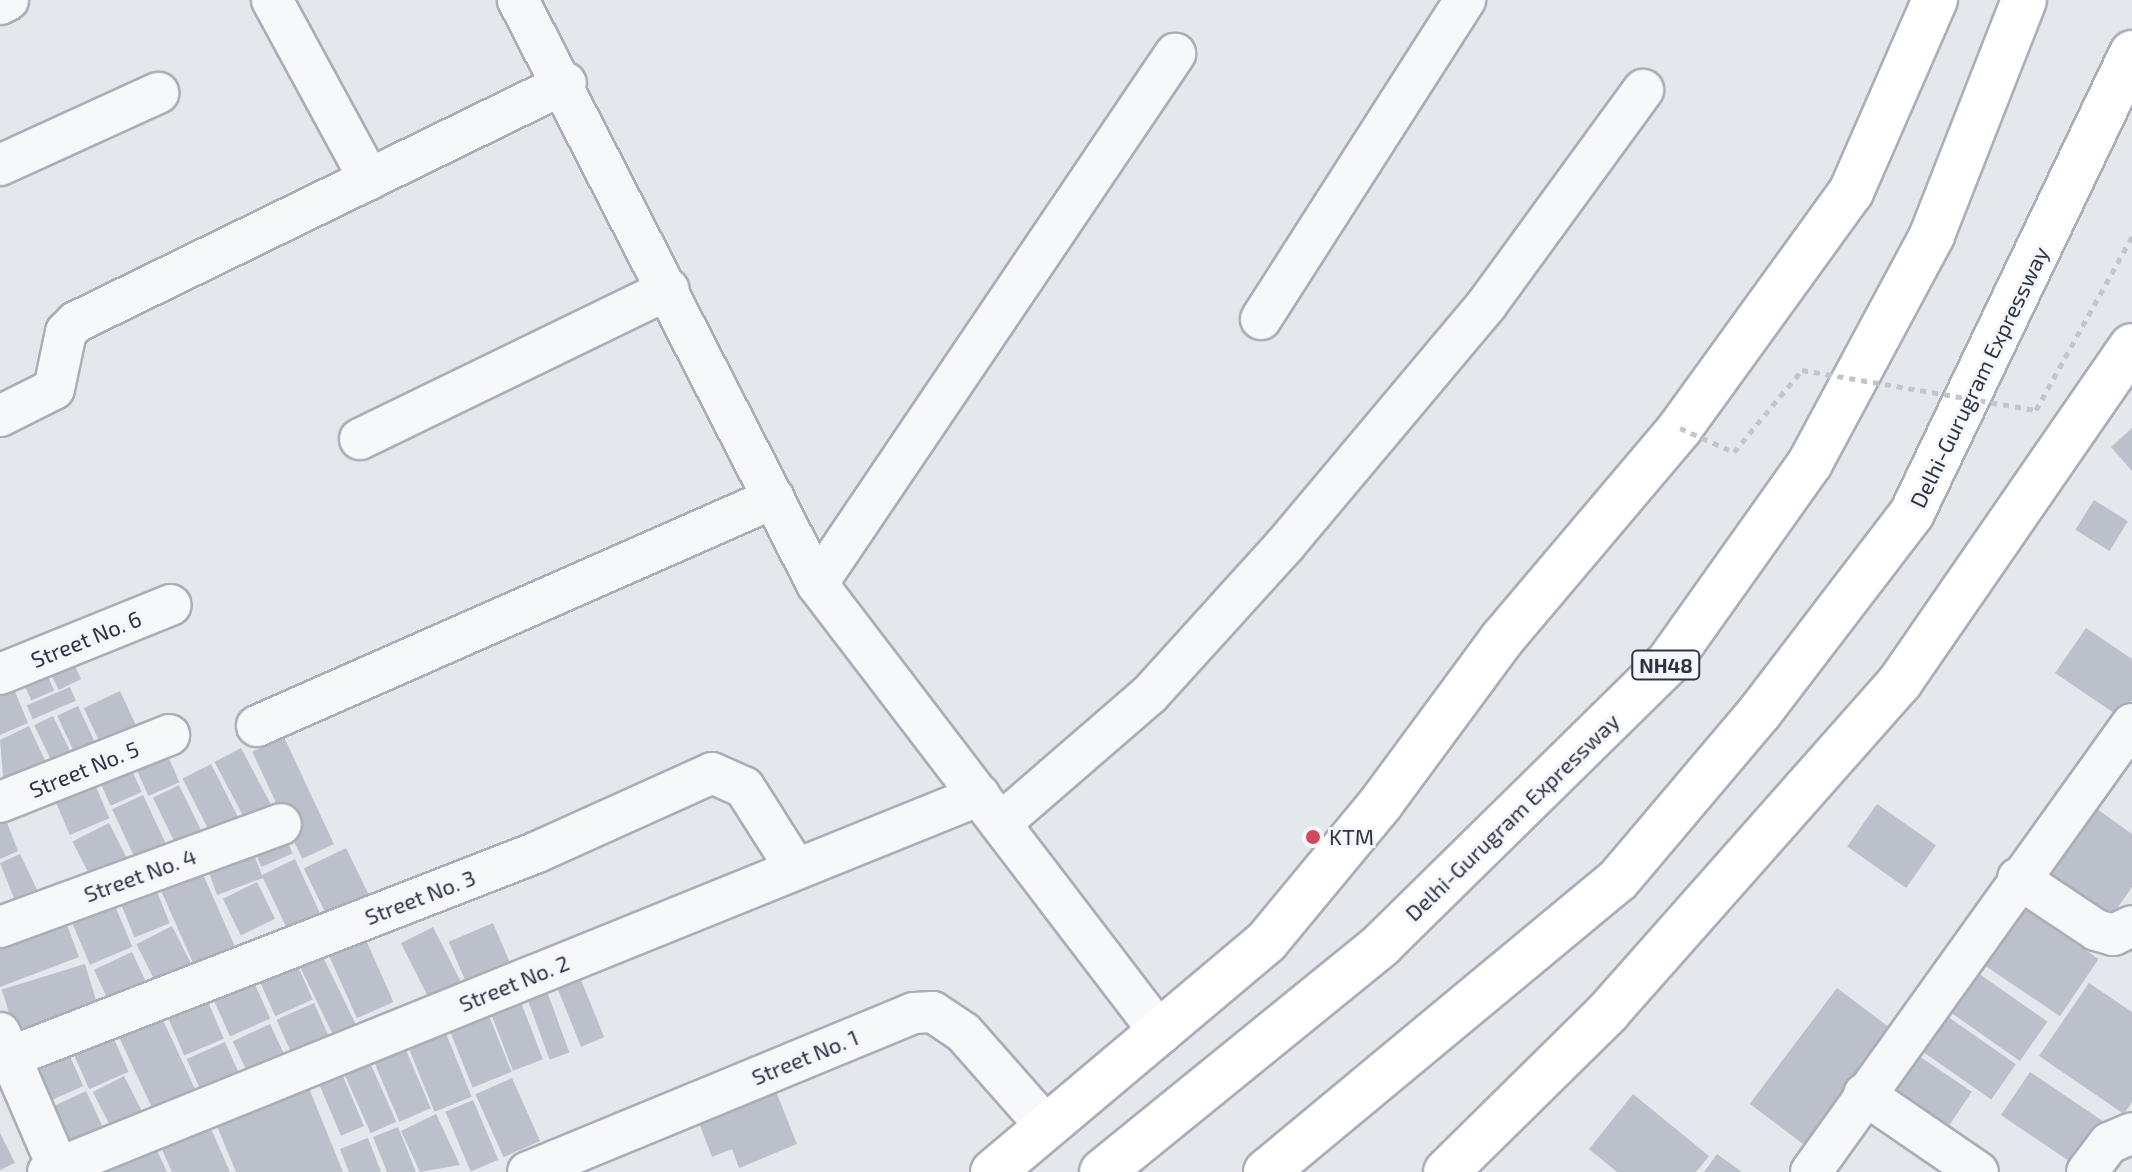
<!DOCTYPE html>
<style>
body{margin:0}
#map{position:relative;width:2132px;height:1172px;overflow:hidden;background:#e4e7ec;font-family:"Exo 2",sans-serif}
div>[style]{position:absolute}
.building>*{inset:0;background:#bbc0ca;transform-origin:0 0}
.roads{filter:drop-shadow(2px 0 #a9aeb7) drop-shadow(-2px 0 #a9aeb7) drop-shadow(0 2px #a9aeb7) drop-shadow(0 -2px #a9aeb7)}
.street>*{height:40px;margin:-20px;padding:0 20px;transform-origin:20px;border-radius:20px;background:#f7f8fa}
.secondary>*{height:44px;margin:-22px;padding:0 22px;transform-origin:22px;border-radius:22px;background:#fff}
.highway>*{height:44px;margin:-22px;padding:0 22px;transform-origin:22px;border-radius:22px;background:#fff}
.path-bridge>*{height:5px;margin-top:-2.5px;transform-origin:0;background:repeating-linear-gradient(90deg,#c2c5cb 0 6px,transparent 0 12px)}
.dots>*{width:22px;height:22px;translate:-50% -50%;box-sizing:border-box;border:4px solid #f4f6f9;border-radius:50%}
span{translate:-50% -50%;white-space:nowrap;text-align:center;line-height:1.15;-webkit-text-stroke:6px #f4f6f9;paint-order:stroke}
.shield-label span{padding:2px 6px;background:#f4f6f9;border:2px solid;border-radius:6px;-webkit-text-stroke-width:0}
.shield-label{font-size:20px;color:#2b3445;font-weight:700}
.street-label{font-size:22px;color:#2b3445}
.poi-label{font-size:22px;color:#2b3445}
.left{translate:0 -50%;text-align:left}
</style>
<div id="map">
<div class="building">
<div style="clip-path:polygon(2132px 428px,2132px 471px,2111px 447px)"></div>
<div style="left:2094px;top:500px;width:40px;height:35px;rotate:32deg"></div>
<div style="clip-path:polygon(2086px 628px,2132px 659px,2132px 700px,2120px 717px,2055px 673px)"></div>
<div style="left:68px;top:652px;width:30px;height:25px;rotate:64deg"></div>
<div style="left:42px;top:663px;width:30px;height:25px;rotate:66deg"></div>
<div style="clip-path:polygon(11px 682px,28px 723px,0 735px,0 686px)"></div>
<div style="left:70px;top:687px;width:15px;height:47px;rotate:67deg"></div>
<div style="left:120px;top:691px;width:43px;height:40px;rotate:65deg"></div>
<div style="left:78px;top:706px;width:47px;height:23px;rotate:65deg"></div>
<div style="left:53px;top:716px;width:49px;height:21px;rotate:64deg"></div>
<div style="clip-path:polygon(29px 726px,48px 767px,4px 788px,0 740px)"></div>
<div style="left:284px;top:737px;width:118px;height:35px;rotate:65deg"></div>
<div style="left:162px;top:743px;width:43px;height:34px;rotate:66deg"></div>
<div style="left:241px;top:748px;width:79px;height:30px;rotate:62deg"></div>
<div style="left:127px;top:759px;width:36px;height:34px;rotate:66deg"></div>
<div style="left:211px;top:764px;width:73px;height:32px;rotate:63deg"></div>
<div style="left:91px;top:775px;width:47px;height:43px;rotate:67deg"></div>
<div style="left:179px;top:785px;width:58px;height:29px;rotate:64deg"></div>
<div style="left:143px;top:795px;width:63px;height:34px;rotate:65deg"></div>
<div style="clip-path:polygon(2083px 799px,2132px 834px,2132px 887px,2111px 917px,2036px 864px)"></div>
<div style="left:1877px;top:804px;width:72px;height:52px;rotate:35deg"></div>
<div style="clip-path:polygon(4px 815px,18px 851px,0 859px,0 817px)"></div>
<div style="left:109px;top:823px;width:51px;height:41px;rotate:63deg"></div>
<div style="left:281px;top:826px;width:30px;height:34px;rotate:67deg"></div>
<div style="clip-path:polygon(249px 842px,262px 875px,295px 859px,324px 922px,291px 937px,263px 878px,217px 895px,204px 859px)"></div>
<div style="left:346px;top:848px;width:57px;height:47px;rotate:64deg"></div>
<div style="clip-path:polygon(20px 854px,43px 902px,20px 913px,0 863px)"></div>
<div style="left:201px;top:870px;width:85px;height:45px;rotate:66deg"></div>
<div style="left:151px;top:877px;width:50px;height:38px;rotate:68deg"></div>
<div style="left:257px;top:882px;width:41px;height:38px;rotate:64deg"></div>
<div style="left:112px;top:899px;width:52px;height:46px;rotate:67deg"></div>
<div style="left:2014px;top:902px;width:102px;height:69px;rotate:34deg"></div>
<div style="clip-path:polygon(63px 914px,79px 957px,0 987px,0 938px)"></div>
<div style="left:493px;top:923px;width:56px;height:48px;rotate:67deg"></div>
<div style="left:172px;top:926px;width:48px;height:40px;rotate:63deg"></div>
<div style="left:433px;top:927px;width:66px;height:36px;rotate:63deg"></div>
<div style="left:365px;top:938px;width:70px;height:40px;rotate:66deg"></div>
<div style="left:132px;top:952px;width:43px;height:42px;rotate:65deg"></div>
<div style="left:292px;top:953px;width:51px;height:41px;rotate:66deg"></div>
<div style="left:322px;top:955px;width:81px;height:25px;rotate:64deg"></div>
<div style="left:85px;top:964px;width:47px;height:87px;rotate:73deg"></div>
<div style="left:575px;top:965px;width:78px;height:25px;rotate:68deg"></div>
<div style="left:1968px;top:966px;width:97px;height:48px;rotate:35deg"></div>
<div style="left:249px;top:971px;width:52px;height:44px;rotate:66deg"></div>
<div style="left:544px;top:983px;width:74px;height:21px;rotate:70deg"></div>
<div style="clip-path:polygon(2089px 983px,2132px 1012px,2132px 1102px,2124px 1114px,2039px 1056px)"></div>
<div style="left:1837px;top:988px;width:72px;height:145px;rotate:37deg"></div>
<div style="left:203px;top:990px;width:53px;height:43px;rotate:67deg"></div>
<div style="left:517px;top:992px;width:72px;height:32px;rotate:69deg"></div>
<div style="left:314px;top:1003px;width:46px;height:41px;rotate:66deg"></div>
<div style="left:485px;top:1006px;width:71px;height:42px;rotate:68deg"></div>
<div style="left:1934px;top:1007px;width:100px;height:43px;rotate:35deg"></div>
<div style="left:162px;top:1018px;width:79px;height:47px;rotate:65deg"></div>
<div style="left:270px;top:1024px;width:45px;height:41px;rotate:65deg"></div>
<div style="left:109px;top:1028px;width:48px;height:43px;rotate:66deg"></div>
<div style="left:445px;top:1031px;width:71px;height:40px;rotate:68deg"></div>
<div style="left:225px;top:1042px;width:47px;height:42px;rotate:66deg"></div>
<div style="left:403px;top:1043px;width:71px;height:34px;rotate:67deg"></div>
<div style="left:65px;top:1045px;width:45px;height:46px;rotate:66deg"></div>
<div style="left:1913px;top:1052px;width:71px;height:57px;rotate:34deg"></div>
<div style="left:367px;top:1056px;width:72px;height:28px;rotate:66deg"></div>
<div style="left:339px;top:1067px;width:64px;height:25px;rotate:67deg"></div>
<div style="left:2030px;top:1072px;width:99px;height:52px;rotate:34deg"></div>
<div style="left:124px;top:1076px;width:44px;height:35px;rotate:63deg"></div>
<div style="left:512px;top:1078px;width:69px;height:40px;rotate:66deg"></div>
<div style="clip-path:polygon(306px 1081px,343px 1172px,236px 1172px,214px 1119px)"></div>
<div style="clip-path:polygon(773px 1084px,797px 1144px,739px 1168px,732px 1149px,712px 1157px,696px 1115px)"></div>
<div style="left:86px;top:1091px;width:51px;height:49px;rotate:65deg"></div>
<div style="clip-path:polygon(1633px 1094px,1709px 1156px,1696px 1172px,1617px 1172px,1589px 1149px)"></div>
<div style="left:473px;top:1100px;width:65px;height:30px;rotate:67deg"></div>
<div style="clip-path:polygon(436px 1114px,460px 1165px,420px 1172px,401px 1131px)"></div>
<div style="clip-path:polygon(208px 1122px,230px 1172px,172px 1172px,159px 1143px)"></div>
<div style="clip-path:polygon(398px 1127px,416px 1172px,387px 1172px,373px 1137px)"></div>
<div style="clip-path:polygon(0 1133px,15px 1163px,0 1170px)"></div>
<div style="clip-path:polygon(368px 1138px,381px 1172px,349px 1172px,340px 1149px)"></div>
<div style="clip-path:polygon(155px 1146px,167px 1172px,98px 1172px)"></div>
<div style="clip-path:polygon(1717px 1154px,1742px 1172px,1704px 1172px)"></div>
</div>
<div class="roads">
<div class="street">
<div style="left:272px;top:0;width:204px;rotate:61.5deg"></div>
<div style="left:518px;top:0;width:656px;rotate:62.89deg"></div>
<div style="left:817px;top:584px;width:566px;rotate:52.6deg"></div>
<div style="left:0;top:4px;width:9px;rotate:-27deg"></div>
<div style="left:0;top:165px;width:174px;rotate:-24.5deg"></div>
<div style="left:1261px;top:319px;width:379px;rotate:-57.4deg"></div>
<div style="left:0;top:416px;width:60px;rotate:-26.6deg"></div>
<div style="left:54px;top:389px;width:58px;rotate:-78.1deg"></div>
<div style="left:66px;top:332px;width:14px;rotate:-45deg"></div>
<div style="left:76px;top:322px;width:545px;rotate:-26deg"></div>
<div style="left:360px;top:439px;width:343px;rotate:-25.9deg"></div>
<div style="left:817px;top:584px;width:640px;rotate:-55.96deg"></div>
<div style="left:0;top:674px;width:184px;rotate:-22deg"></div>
<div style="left:257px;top:726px;width:565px;rotate:-23.8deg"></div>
<div style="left:0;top:802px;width:182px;rotate:-21.6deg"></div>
<div style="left:1001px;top:823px;width:197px;rotate:-40.9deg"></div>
<div style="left:1150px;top:694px;width:201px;rotate:-47.8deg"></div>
<div style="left:1285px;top:545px;width:314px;rotate:-50deg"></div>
<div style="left:1487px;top:304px;width:265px;rotate:-53.9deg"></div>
<div style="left:2018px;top:878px;width:94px;rotate:33.7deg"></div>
<div style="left:2096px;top:930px;width:18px;rotate:16deg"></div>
<div style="left:2113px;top:935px;width:21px;rotate:-25deg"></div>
<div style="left:0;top:927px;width:299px;rotate:-20.1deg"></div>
<div style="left:0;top:1033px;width:151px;rotate:66.7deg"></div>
<div style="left:0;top:1061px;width:574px;rotate:-21.25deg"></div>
<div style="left:535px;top:853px;width:194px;rotate:-24.3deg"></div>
<div style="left:712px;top:773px;width:35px;rotate:24deg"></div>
<div style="left:744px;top:787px;width:97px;rotate:57.6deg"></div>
<div style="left:1864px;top:1094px;width:138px;rotate:34.4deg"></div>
<div style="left:48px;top:1172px;width:1005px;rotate:-22.02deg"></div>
<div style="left:528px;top:1172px;width:417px;rotate:-22.4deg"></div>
<div style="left:914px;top:1013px;width:19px;rotate:-3deg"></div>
<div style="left:933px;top:1012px;width:37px;rotate:34deg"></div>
<div style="left:964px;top:1033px;width:125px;rotate:48.6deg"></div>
<div style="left:1811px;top:1172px;width:551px;rotate:-54.38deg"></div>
<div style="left:2087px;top:1172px;width:36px;rotate:-53deg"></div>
<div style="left:2109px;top:1143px;width:25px;rotate:-23deg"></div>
</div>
<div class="secondary">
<div style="left:993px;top:1172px;width:358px;rotate:-40.1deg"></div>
<div style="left:1267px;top:941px;width:179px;rotate:-50.4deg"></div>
<div style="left:1381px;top:803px;width:204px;rotate:-53.6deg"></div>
<div style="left:1502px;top:639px;width:276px;rotate:-49.8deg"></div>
<div style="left:1680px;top:428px;width:291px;rotate:-54.1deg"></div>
<div style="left:1851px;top:192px;width:210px;rotate:-66.4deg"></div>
<div style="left:1446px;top:1172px;width:228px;rotate:-44.6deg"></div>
<div style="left:1608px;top:1012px;width:441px;rotate:-48.5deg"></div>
<div style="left:1900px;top:682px;width:408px;rotate:-55.4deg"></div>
</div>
<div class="highway">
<div style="left:1102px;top:1172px;width:360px;rotate:-39.1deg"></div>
<div style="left:1381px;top:945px;width:402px;rotate:-44.5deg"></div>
<div style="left:1668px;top:663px;width:245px;rotate:-54.6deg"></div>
<div style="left:1810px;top:463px;width:259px;rotate:-61.8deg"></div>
<div style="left:1932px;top:235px;width:252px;rotate:-68.6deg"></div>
<div style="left:1266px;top:1172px;width:457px;rotate:-39.7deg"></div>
<div style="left:1618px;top:880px;width:220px;rotate:-49.8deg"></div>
<div style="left:1760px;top:712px;width:250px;rotate:-52.6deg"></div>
<div style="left:1912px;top:513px;width:510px;rotate:-64.44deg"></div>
</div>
</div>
<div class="path-bridge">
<div style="left:1680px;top:428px;width:59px;rotate:24deg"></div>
<div style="left:1734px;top:452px;width:107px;rotate:-50.3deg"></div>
<div style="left:1802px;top:370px;width:237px;rotate:9.7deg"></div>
<div style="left:2036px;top:410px;width:198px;rotate:-61deg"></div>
</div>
<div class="dots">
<div style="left:1313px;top:837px;background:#d1495b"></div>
</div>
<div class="shield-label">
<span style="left:1666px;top:665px">NH48</span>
</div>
<div class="street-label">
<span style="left:1979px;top:377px;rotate:-64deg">Delhi-Gurugram Expressway</span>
<span style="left:86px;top:639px;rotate:-22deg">Street No. 6</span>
<span style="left:84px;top:769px;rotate:-22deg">Street No. 5</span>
<span style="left:1512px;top:817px;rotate:-44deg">Delhi-Gurugram Expressway</span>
<span style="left:140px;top:875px;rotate:-20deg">Street No. 4</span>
<span style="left:420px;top:897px;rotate:-21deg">Street No. 3</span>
<span style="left:514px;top:983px;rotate:-22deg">Street No. 2</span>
<span style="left:805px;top:1057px;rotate:-22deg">Street No. 1</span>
</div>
<div class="poi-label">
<span class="left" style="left:1329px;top:837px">KTM</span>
</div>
</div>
